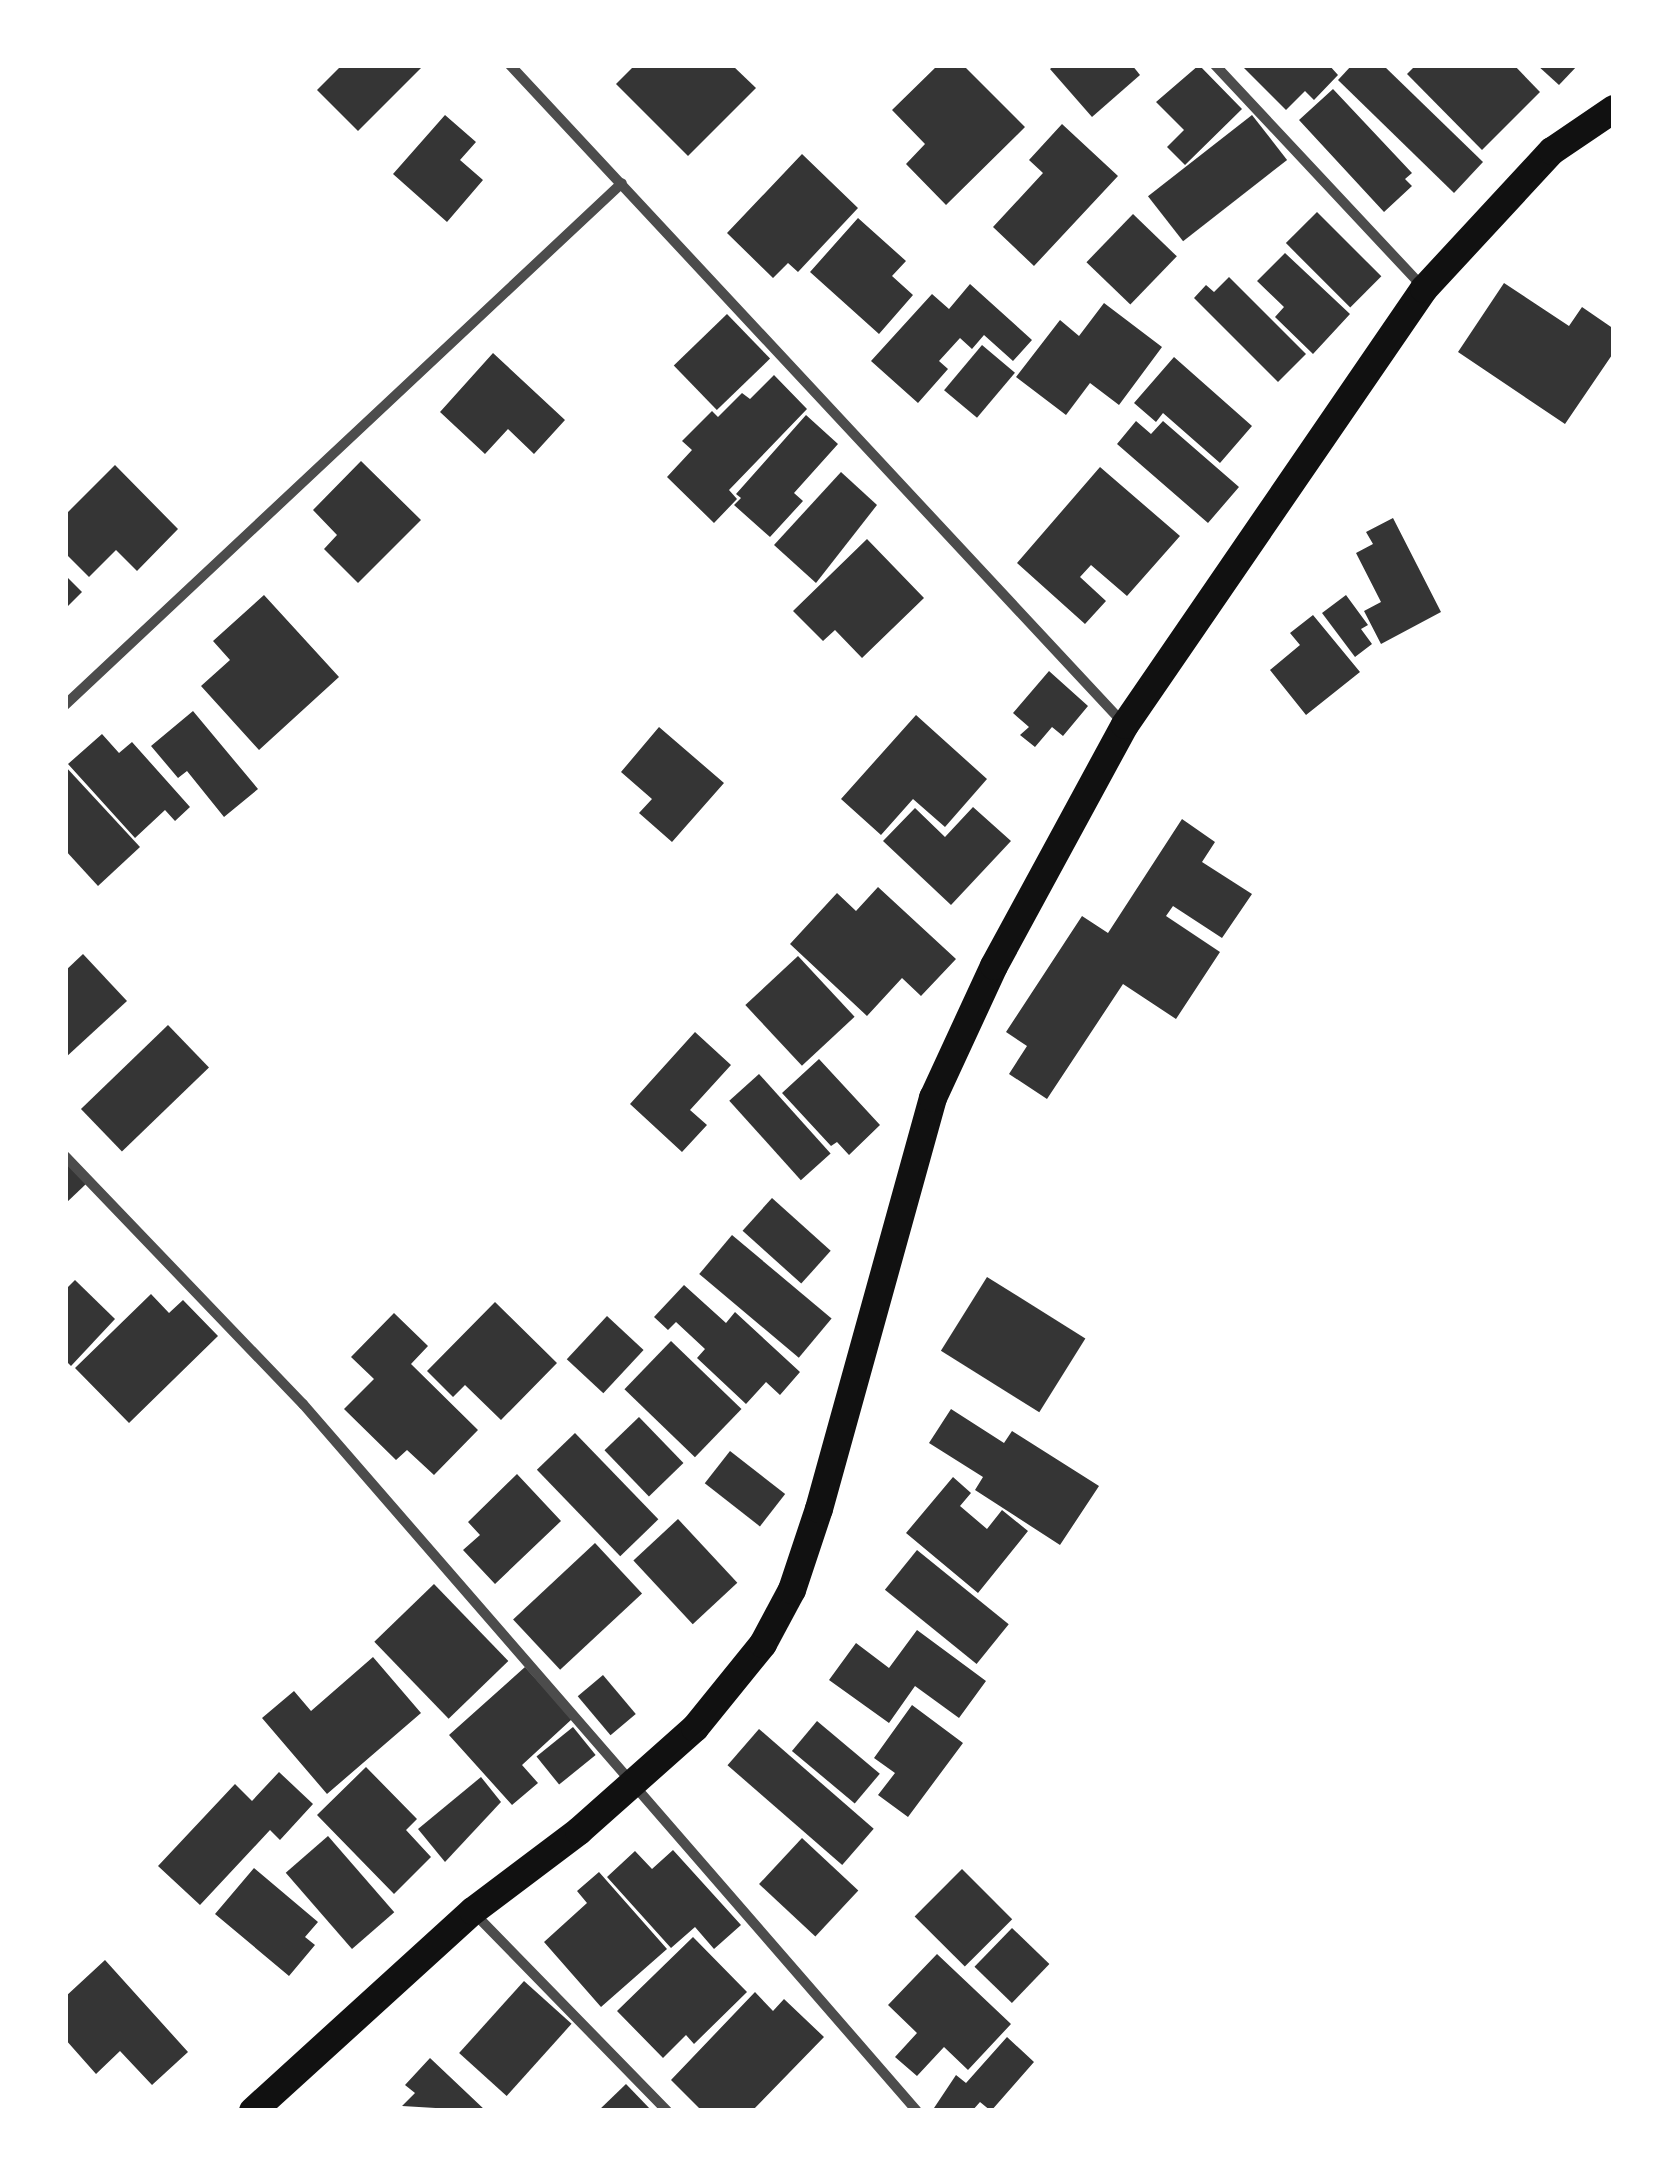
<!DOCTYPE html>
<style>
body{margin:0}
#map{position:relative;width:1679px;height:2176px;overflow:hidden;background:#fff;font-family:"Public Sans",sans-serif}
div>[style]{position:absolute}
.building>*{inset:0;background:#353535;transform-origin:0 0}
.minor>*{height:10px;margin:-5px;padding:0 5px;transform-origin:5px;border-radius:5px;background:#4c4c4c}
.trunk>*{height:28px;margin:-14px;padding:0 14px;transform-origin:14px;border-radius:14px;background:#111}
span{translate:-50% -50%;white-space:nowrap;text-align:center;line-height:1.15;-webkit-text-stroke:8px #fff;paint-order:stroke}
.frame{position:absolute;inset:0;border:68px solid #fff;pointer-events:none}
</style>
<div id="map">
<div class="building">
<div style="clip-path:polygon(342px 65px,424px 65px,358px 131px,317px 90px)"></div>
<div style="clip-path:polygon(635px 65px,732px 65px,756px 88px,688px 156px,616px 84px)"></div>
<div style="clip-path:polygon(938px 65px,963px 65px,1025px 127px,946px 205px,906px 164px,925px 144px,892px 110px)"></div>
<div style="clip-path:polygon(1055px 65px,1132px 65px,1140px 75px,1092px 117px,1050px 69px)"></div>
<div style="clip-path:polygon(1199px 65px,1242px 109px,1185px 165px,1167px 147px,1184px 130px,1156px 102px)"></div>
<div style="clip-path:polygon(1241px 65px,1329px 65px,1338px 75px,1314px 100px,1305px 91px,1286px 110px)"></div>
<div style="clip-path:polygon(1352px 65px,1383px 65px,1483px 162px,1454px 193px,1338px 80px)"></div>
<div style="clip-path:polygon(1416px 65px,1514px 65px,1540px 92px,1482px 150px,1407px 74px)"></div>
<div style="clip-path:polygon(1537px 65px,1578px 65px,1559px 85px)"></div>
<div style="clip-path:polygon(1333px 89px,1412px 173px,1405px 179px,1412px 186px,1384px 212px,1299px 120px)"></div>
<div style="clip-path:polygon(445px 115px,476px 142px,460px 160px,483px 180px,447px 222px,393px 174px)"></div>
<div style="left:1252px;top:115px;width:57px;height:132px;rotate:52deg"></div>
<div style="clip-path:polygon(1062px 124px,1118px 176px,1034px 266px,993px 227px,1043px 173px,1029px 160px)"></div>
<div style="clip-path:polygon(802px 154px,858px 208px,798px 272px,788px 263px,773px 278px,727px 233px)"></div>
<div style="left:1317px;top:212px;width:91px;height:44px;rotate:45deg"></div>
<div style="left:1133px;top:214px;width:61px;height:67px;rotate:44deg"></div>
<div style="clip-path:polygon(858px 218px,906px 261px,892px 276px,913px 295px,879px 334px,810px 272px)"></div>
<div style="clip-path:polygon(1285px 253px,1350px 314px,1313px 354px,1275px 317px,1284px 307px,1257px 281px)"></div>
<div style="clip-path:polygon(1229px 277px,1306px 354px,1278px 382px,1194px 298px,1206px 285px,1214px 292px)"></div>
<div style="clip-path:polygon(1504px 283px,1569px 326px,1582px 307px,1614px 329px,1614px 352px,1565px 424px,1458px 352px)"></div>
<div style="clip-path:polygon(970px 284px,1032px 340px,1013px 361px,984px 335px,972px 349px,960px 338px,939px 361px,948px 369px,918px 403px,871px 361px,932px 294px,949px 309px)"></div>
<div style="clip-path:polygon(1104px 303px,1162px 347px,1119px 405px,1090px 383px,1066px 415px,1016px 377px,1060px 320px,1079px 336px)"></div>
<div style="left:727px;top:314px;width:62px;height:74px;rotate:46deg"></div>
<div style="left:982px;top:345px;width:43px;height:59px;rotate:40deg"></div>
<div style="clip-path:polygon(493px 353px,565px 420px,534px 454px,508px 429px,485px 454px,440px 412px)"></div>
<div style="clip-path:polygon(1174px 357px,1252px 426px,1220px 463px,1163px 413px,1156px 422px,1134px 403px)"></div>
<div style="clip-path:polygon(774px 375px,807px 409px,729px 490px,737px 499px,714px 523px,667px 477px,692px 450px,682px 441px,712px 411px,718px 417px,742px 393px,750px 399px)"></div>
<div style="clip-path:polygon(806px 415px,838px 444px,794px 493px,803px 501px,770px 537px,734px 505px,741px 498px,736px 494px)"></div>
<div style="clip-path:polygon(1136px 421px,1151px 434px,1163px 421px,1239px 487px,1208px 523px,1117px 444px)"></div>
<div style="clip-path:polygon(361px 461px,421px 520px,358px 583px,324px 549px,337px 535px,313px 510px)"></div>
<div style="clip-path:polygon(115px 465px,178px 529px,137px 571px,116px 550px,89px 577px,65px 553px,65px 515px)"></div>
<div style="clip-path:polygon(1100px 467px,1180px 536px,1127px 596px,1091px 565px,1080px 577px,1106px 601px,1085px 624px,1017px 563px)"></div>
<div style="clip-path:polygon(841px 472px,877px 505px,816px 583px,774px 545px)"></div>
<div style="clip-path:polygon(1393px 518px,1441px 612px,1381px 644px,1364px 611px,1381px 602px,1356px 553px,1373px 544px,1366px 532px)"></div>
<div style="clip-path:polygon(867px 539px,924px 598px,862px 658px,835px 630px,823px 641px,793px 611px)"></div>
<div style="clip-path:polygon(65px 575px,82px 592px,65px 609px)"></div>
<div style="clip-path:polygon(264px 595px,339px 677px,259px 750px,201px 686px,230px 660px,213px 641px)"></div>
<div style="clip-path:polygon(1346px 595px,1368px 625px,1361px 629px,1372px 644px,1355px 657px,1322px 613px)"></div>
<div style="clip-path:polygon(1313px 615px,1360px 672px,1306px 715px,1270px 670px,1300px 645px,1290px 633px)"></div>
<div style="clip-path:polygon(1049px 671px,1088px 706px,1063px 736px,1052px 727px,1035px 747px,1020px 735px,1029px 727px,1013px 713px)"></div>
<div style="clip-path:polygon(193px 711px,258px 789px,224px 817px,187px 771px,178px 778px,151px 746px)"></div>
<div style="clip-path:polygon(916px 715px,987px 779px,945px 827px,913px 799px,881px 835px,841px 799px)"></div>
<div style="clip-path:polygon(659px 727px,724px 783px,672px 842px,639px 813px,652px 799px,621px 772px)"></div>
<div style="clip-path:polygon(102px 734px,119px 753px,132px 742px,190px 807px,175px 821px,165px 810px,135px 838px,68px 764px)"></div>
<div style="clip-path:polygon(65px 766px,140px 847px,98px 886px,65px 850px)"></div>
<div style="clip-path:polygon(973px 807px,1011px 841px,951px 905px,883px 841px,915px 808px,945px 837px)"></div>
<div style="clip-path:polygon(1182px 819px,1215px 842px,1202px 862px,1252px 894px,1222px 938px,1173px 906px,1166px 916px,1220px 952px,1176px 1019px,1123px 984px,1047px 1099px,1009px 1074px,1027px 1046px,1006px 1032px,1082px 916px,1108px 933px)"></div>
<div style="clip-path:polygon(878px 887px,956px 959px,921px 996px,902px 978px,867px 1016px,790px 944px,837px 893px,856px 911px)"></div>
<div style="clip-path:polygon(83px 954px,127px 1001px,65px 1058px,65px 971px)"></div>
<div style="left:798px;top:956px;width:83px;height:72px;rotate:47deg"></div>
<div style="left:168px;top:1025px;width:59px;height:121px;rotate:46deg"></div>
<div style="clip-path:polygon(695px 1032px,731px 1065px,690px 1110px,707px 1125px,682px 1152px,630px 1104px)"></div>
<div style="clip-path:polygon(819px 1059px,880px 1125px,849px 1155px,837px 1142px,831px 1146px,782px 1093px)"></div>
<div style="left:759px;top:1074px;width:107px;height:40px;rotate:48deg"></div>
<div style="clip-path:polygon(65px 1162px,86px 1184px,65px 1204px)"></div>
<div style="left:772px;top:1198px;width:79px;height:44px;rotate:42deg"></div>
<div style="left:732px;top:1235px;width:130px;height:51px;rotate:40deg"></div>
<div style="left:987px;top:1277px;width:116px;height:87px;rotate:32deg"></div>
<div style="clip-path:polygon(75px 1280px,115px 1319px,71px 1366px,65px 1360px,65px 1290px)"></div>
<div style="clip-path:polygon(684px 1285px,726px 1323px,735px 1312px,800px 1372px,780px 1395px,766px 1382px,746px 1404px,697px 1358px,705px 1349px,676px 1322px,668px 1330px,654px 1317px)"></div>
<div style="clip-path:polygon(151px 1294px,169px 1313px,183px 1300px,218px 1336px,129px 1423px,75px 1368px)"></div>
<div style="clip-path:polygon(495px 1302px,557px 1363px,501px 1420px,465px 1385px,453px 1397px,427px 1371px)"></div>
<div style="clip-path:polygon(394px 1313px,428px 1346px,411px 1364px,478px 1430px,434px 1475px,407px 1450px,396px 1460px,344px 1409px,374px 1379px,351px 1357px)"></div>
<div style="left:607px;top:1316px;width:50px;height:59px;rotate:43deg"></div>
<div style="left:671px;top:1341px;width:98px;height:67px;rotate:44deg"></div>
<div style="clip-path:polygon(951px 1409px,1004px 1443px,1012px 1431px,1099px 1486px,1060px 1545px,975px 1490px,983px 1477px,929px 1443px)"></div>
<div style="left:639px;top:1417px;width:64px;height:48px;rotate:46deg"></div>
<div style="left:575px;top:1433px;width:120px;height:53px;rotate:46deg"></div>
<div style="left:730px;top:1451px;width:70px;height:41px;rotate:38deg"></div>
<div style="clip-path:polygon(517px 1474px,561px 1521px,495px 1584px,463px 1550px,480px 1535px,468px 1522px)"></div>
<div style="clip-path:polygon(953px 1477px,971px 1493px,960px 1506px,987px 1529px,1002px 1510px,1028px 1531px,978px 1593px,906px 1533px)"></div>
<div style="left:678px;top:1519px;width:87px;height:61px;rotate:47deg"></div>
<div style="left:595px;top:1543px;width:69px;height:112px;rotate:47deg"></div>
<div style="left:917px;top:1550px;width:118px;height:51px;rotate:39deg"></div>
<div style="left:434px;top:1584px;width:107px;height:83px;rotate:46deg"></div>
<div style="clip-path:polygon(917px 1630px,986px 1681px,959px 1718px,915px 1686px,889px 1723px,829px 1680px,856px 1643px,889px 1668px)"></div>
<div style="clip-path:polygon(373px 1657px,421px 1713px,327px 1794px,262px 1718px,294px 1691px,311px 1711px)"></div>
<div style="clip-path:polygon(525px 1667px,572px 1719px,522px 1765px,538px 1783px,512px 1805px,449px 1735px)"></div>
<div style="left:603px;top:1675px;width:51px;height:33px;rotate:50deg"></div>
<div style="clip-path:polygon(912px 1705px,963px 1743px,908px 1817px,878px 1795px,895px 1773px,874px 1758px)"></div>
<div style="left:817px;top:1721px;width:82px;height:39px;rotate:40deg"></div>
<div style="left:573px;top:1727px;width:36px;height:47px;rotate:51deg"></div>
<div style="left:759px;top:1729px;width:152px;height:48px;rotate:41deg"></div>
<div style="clip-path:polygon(366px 1767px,417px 1819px,406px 1830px,431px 1857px,394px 1894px,317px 1815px)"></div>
<div style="clip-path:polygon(279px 1772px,313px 1804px,280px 1840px,270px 1830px,200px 1905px,158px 1866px,235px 1784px,252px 1801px)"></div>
<div style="clip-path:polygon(481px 1777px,501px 1802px,445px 1862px,418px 1829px)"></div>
<div style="left:328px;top:1836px;width:101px;height:56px;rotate:49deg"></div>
<div style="left:802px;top:1838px;width:77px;height:63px;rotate:43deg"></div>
<div style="clip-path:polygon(673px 1850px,741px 1925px,714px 1949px,695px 1927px,671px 1948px,607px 1877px,635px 1851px,652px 1869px)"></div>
<div style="clip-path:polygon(254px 1868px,318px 1922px,305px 1937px,315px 1945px,289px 1976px,215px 1914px)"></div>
<div style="left:962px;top:1869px;width:71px;height:67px;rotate:45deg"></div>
<div style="clip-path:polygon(599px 1872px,667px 1949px,601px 2007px,544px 1942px,587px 1903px,577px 1891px)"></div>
<div style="left:1012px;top:1928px;width:52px;height:54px;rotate:44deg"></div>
<div style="clip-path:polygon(693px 1937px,747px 1992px,694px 2044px,686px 2035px,663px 2058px,617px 2011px)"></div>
<div style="clip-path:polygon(937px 1954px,1011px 2024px,968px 2070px,944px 2047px,917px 2076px,895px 2057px,917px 2033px,888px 2005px)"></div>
<div style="clip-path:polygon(105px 1960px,188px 2052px,152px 2085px,120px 2051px,96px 2074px,65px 2039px,65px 1997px)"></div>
<div style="left:524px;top:1981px;width:64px;height:97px;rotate:42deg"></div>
<div style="clip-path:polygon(755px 1992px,773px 2011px,784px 1999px,824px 2037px,752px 2111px,702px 2111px,671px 2080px)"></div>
<div style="clip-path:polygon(1007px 2037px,1034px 2062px,991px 2111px,980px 2102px,972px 2111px,932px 2111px,956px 2075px,966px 2083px)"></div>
<div style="clip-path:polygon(430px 2058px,486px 2111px,402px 2106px,415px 2093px,405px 2085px)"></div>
<div style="clip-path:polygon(626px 2084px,652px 2111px,598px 2111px)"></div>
</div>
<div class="minor">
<div style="left:510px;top:65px;width:901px;rotate:47.02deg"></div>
<div style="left:1215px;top:65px;width:306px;rotate:46.9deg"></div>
<div style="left:65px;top:705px;width:763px;rotate:-43.14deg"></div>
<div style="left:65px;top:1156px;width:344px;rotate:46.2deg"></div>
<div style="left:303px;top:1404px;width:936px;rotate:49.03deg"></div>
<div style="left:473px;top:1912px;width:278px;rotate:45.7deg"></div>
</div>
<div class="trunk">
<div style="left:253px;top:2111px;width:297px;rotate:-42.3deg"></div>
<div style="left:473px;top:1911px;width:133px;rotate:-37deg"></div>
<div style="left:579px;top:1831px;width:155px;rotate:-41.6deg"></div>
<div style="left:695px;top:1728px;width:108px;rotate:-51deg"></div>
<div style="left:763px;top:1644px;width:61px;rotate:-61.8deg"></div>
<div style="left:792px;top:1590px;width:85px;rotate:-71.6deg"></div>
<div style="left:819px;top:1509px;width:427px;rotate:-74.5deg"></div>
<div style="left:933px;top:1098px;width:145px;rotate:-65.2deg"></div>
<div style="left:994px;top:966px;width:274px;rotate:-61.5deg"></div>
<div style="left:1125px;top:725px;width:529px;rotate:-55.56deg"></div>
<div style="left:1424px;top:289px;width:188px;rotate:-47.2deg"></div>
<div style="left:1552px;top:151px;width:75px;rotate:-34.1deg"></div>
</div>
<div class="frame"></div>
</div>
